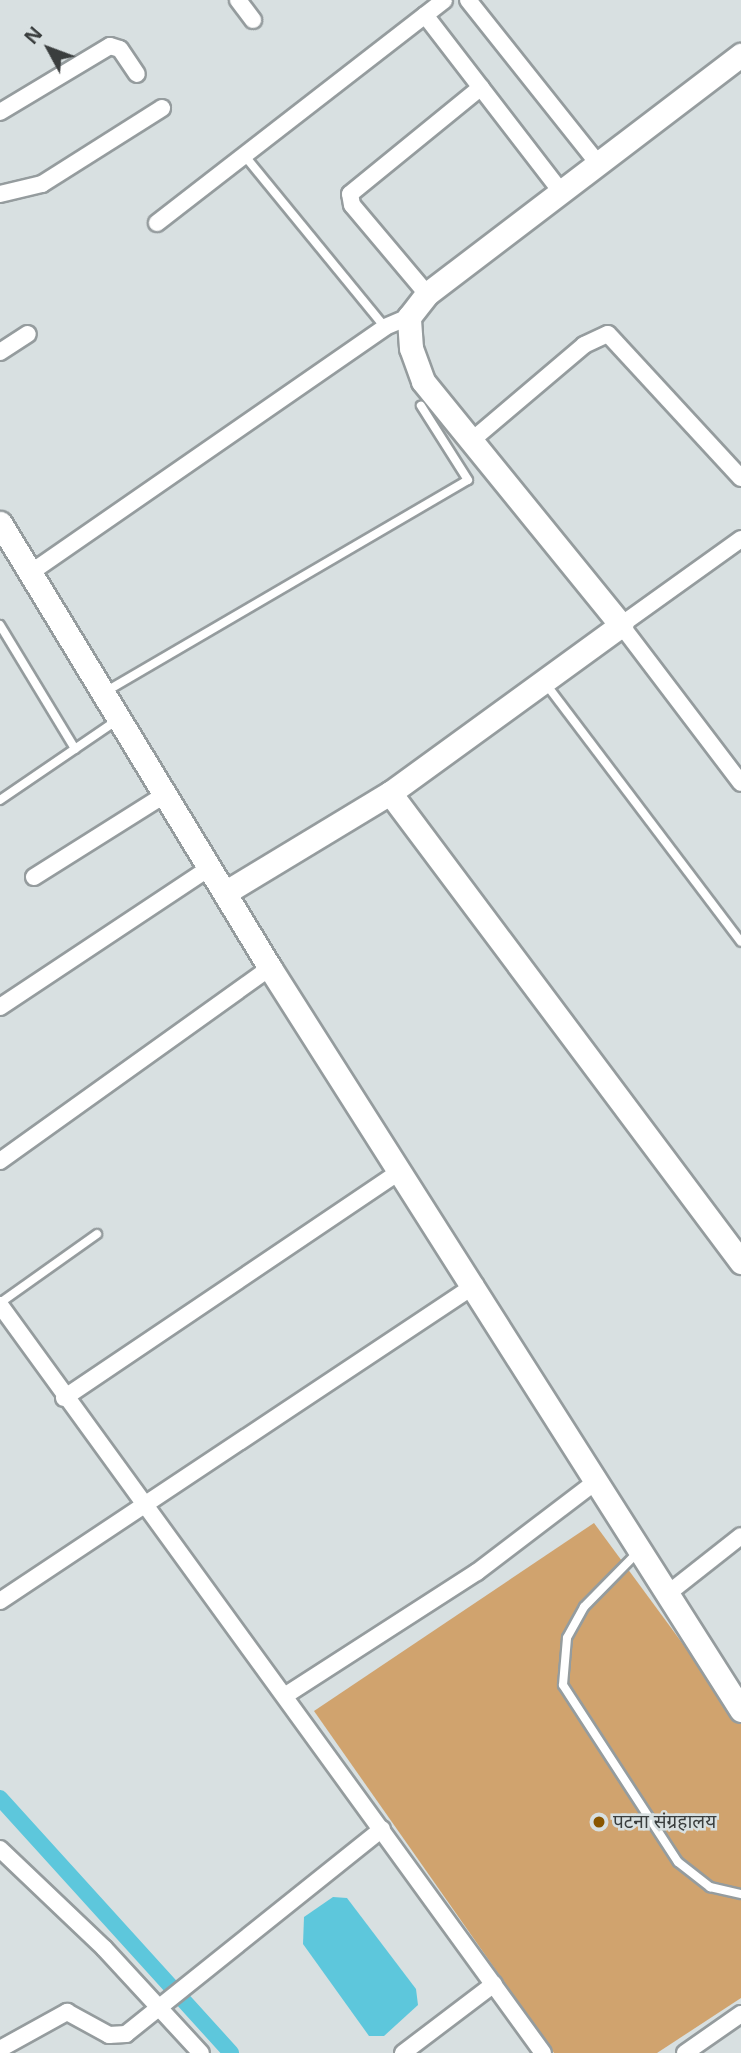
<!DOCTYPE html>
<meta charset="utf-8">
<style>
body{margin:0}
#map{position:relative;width:741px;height:2053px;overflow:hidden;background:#d8e0e1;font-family:"Noto Sans","Noto Sans Devanagari",sans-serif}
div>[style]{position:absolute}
.green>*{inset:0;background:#d0a36e}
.water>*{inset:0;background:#5dc7dc}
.canal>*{height:16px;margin:-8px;padding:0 8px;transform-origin:8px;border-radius:8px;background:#5dc7dc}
.roads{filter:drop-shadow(2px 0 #959c9e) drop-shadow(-2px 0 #959c9e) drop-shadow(0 2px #959c9e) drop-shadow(0 -2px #959c9e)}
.lane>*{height:8px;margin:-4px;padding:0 4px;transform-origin:4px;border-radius:4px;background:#fff}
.street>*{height:16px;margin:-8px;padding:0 8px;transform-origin:8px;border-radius:8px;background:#fff}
.secondary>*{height:23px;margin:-11.5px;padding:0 11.5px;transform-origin:11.5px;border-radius:11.5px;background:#fff}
.dots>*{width:19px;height:19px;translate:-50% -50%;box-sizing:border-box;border:4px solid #d8e0e1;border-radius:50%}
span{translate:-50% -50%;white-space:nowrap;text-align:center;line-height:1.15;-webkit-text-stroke:5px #d8e0e1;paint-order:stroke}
.poi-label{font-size:19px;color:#3a3e3e}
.left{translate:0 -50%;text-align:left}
.north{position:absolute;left:14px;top:14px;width:70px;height:70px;-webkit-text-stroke:5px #d8e0e1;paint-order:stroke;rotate:311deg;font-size:19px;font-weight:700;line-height:28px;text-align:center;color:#3a3e3e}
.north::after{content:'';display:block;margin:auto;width:24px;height:32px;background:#3a3e3e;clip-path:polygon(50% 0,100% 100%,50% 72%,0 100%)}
</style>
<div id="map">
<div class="green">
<div style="clip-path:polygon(594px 1523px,741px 1723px,741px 1998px,657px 2053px,554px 2053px,314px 1711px)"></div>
</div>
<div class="water">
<div style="clip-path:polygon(333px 1897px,347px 1898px,416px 1989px,418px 2005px,384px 2036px,369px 2036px,303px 1944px,304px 1917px)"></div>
</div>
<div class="canal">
<div style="left:0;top:1798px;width:344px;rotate:47.8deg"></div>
</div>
<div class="roads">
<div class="lane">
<div style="left:244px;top:155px;width:222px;rotate:50.7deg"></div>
<div style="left:0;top:625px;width:145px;rotate:58.8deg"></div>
<div style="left:546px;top:684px;width:323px;rotate:52.9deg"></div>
<div style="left:105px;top:692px;width:420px;rotate:-30.3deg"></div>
<div style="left:468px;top:480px;width:88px;rotate:-122.4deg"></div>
<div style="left:0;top:800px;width:140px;rotate:-34.3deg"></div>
<div style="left:0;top:1303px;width:119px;rotate:-35.4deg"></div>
<div style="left:638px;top:1552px;width:77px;rotate:134.5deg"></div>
<div style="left:584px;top:1607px;width:35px;rotate:119deg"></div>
<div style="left:567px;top:1638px;width:47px;rotate:94.9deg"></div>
<div style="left:563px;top:1685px;width:211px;rotate:57deg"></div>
<div style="left:678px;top:1862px;width:41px;rotate:38deg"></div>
<div style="left:710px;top:1887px;width:32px;rotate:13deg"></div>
</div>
<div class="street">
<div style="left:238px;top:0;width:25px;rotate:53deg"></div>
<div style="left:468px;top:0;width:207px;rotate:51.5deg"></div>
<div style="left:425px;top:15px;width:221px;rotate:52.4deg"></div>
<div style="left:0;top:112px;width:128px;rotate:-31deg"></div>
<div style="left:110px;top:46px;width:10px;rotate:17deg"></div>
<div style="left:120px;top:49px;width:30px;rotate:56deg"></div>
<div style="left:0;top:194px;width:43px;rotate:-13.4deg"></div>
<div style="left:42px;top:184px;width:142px;rotate:-32.3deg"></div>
<div style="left:157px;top:223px;width:363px;rotate:-37.8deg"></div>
<div style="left:427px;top:294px;width:116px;rotate:-130.1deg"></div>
<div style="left:352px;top:205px;width:11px;rotate:-100deg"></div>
<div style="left:350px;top:194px;width:169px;rotate:-39.2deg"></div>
<div style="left:0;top:352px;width:33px;rotate:-33deg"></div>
<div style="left:471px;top:441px;width:148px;rotate:-40.3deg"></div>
<div style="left:584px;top:345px;width:26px;rotate:-25deg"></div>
<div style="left:608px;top:334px;width:196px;rotate:47.3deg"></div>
<div style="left:741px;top:539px;width:148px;rotate:144.4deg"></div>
<div style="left:621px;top:625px;width:198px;rotate:52.8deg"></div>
<div style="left:33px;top:571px;width:428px;rotate:-34.7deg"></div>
<div style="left:385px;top:327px;width:26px;rotate:-23deg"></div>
<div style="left:34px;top:877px;width:156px;rotate:-32.2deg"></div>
<div style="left:0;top:1007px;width:251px;rotate:-33.6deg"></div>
<div style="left:0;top:1161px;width:332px;rotate:-35.6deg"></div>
<div style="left:0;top:1305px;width:924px;rotate:54.02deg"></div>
<div style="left:64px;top:1398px;width:406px;rotate:-34deg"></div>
<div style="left:666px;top:1595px;width:95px;rotate:-38.2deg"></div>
<div style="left:0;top:1601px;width:571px;rotate:-33.63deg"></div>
<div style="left:286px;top:1695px;width:227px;rotate:-32.8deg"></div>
<div style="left:477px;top:1572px;width:147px;rotate:-37.3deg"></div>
<div style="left:0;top:1849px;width:144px;rotate:43.6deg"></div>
<div style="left:104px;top:1948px;width:143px;rotate:47.3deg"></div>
<div style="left:0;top:2049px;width:77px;rotate:-28.9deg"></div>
<div style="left:67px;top:2012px;width:48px;rotate:28.7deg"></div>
<div style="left:109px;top:2035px;width:17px;rotate:-3deg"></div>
<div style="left:126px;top:2034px;width:328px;rotate:-38.7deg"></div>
<div style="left:403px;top:2053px;width:114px;rotate:-37.2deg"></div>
<div style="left:685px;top:2053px;width:68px;rotate:-34.9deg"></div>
</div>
<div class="secondary">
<div style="left:0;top:523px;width:521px;rotate:58.75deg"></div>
<div style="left:270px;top:968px;width:879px;rotate:57.59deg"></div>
<div style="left:390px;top:793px;width:586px;rotate:53.19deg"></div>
<div style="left:228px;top:891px;width:189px;rotate:-31.2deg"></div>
<div style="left:390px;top:793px;width:286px;rotate:-36deg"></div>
<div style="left:621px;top:625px;width:314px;rotate:-129.1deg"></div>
<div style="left:423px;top:381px;width:35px;rotate:-110deg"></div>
<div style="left:411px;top:348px;width:31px;rotate:-94deg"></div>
<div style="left:409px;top:317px;width:29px;rotate:-52deg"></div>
<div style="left:427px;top:294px;width:395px;rotate:-37.3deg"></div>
</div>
</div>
<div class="dots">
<div style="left:599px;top:1822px;background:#895600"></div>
</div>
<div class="poi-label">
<span class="left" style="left:613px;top:1822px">पटना संग्रहालय</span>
</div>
<div class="north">N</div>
</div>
